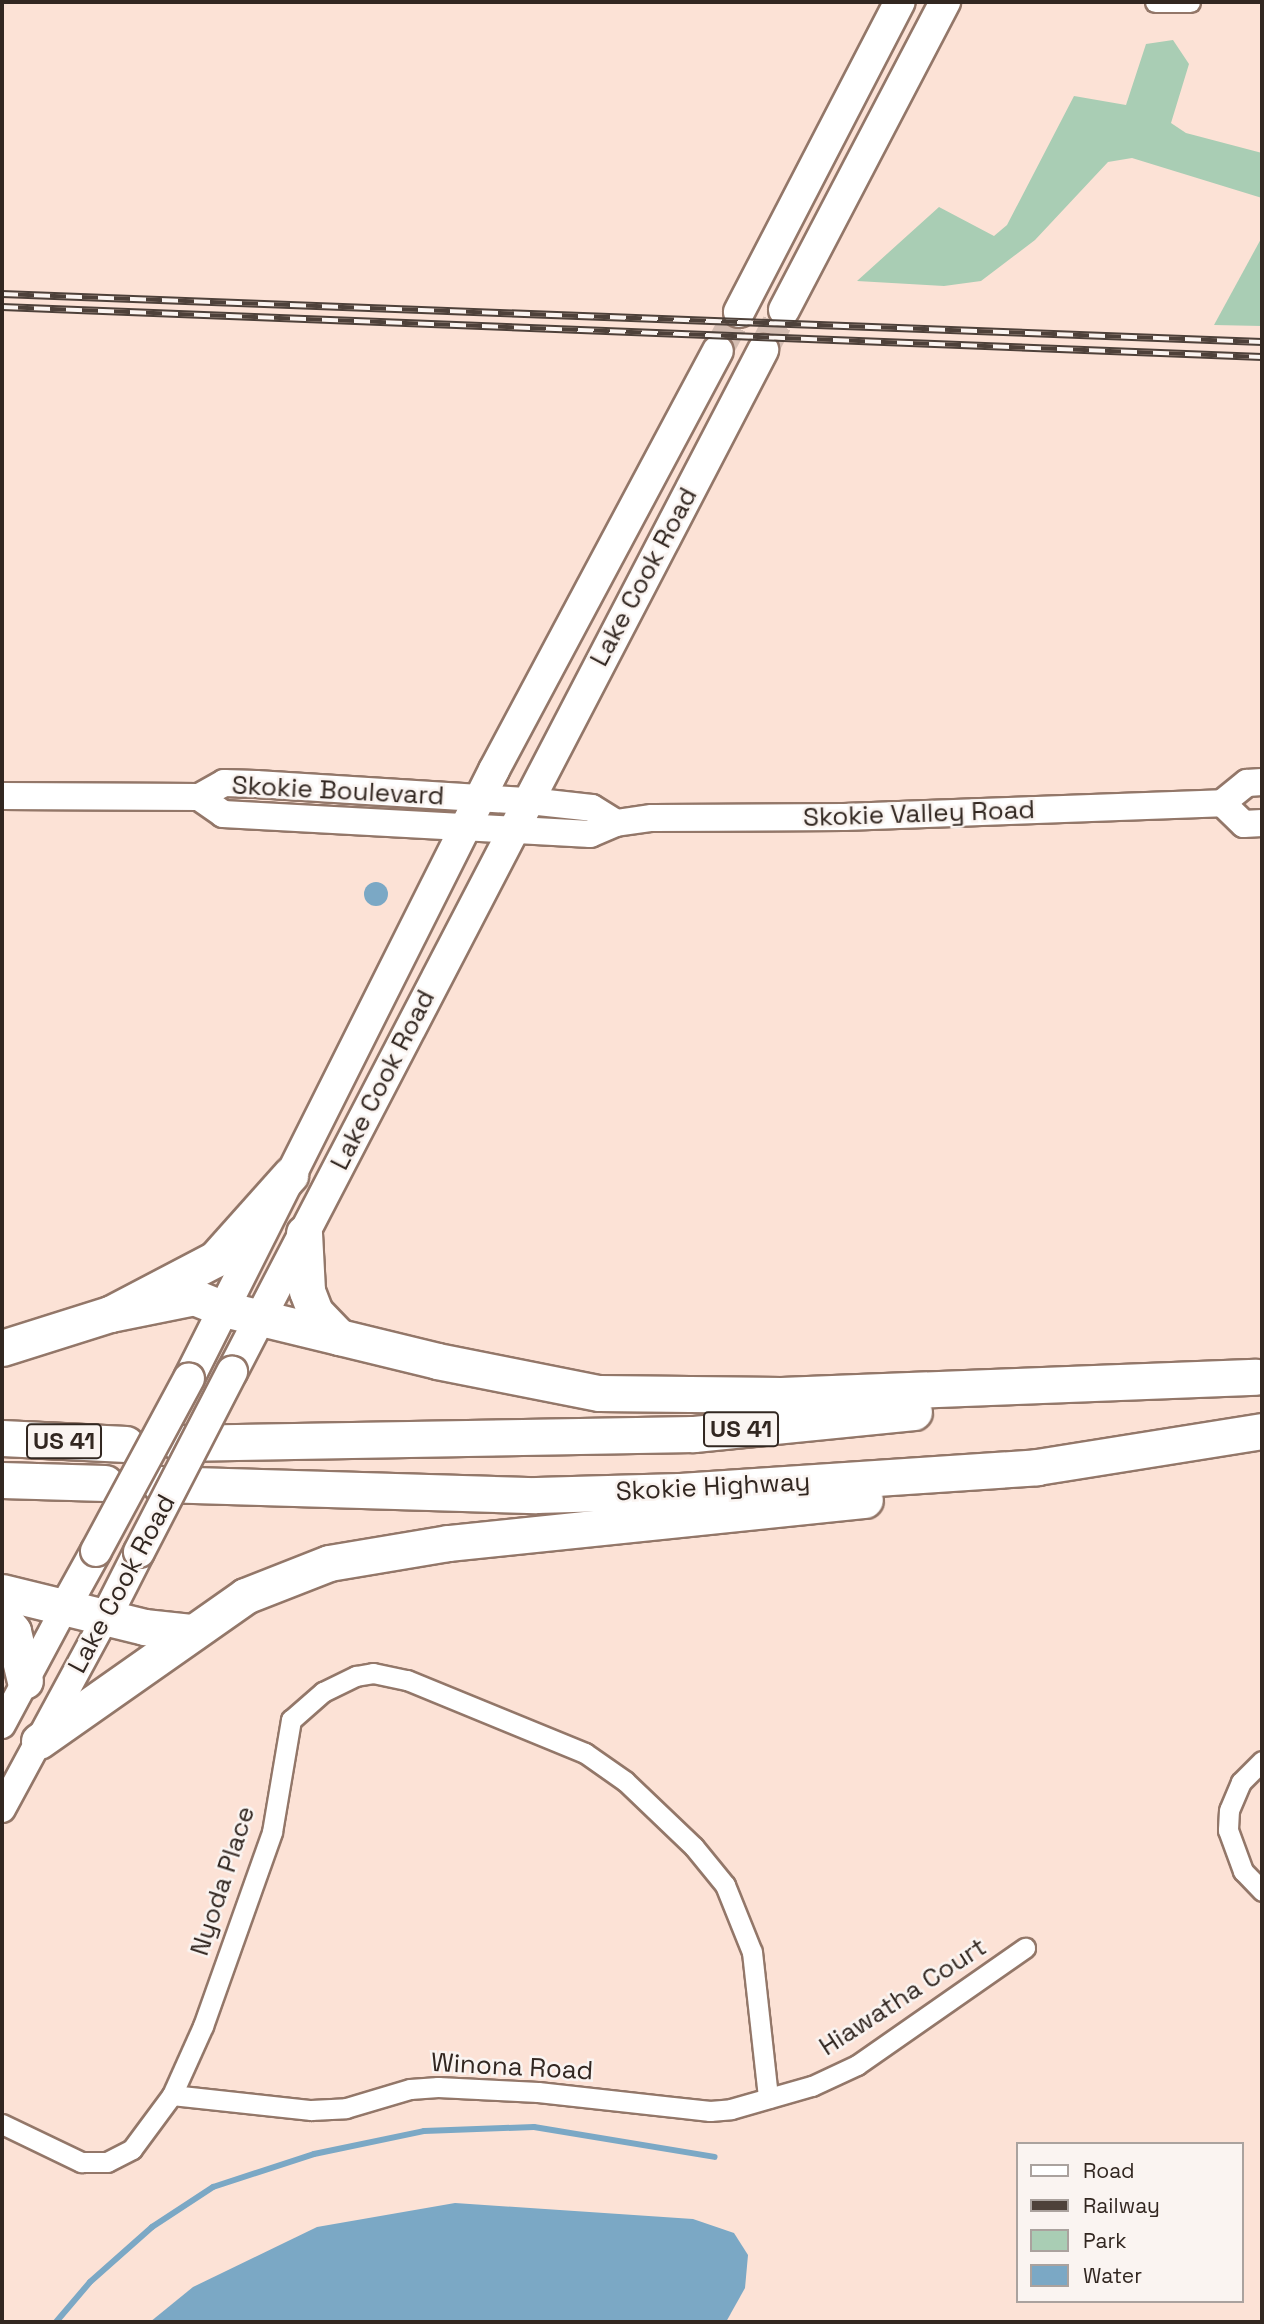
<!DOCTYPE html>
<style>
body{margin:0}
#map{position:relative;width:1264px;height:2324px;overflow:hidden;background:#fce2d6;font-family:"Space Grotesk",sans-serif}
div>[style]{position:absolute}
.green>*{inset:0;background:#a9cdb4}
.water>*{inset:0;background:#7ba8c5}
.round{border-radius:50%}
.stream>*{height:6px;margin:-3px;padding:0 3px;transform-origin:3px;border-radius:3px;background:#7ba8c5}
.primary-tunnel>*{height:30px;margin-top:-15px;transform-origin:0;background:repeating-linear-gradient(90deg,#d4bdb2 0 30px,transparent 0 45px)}
.roads{filter:drop-shadow(2px 0 #937769) drop-shadow(-2px 0 #937769) drop-shadow(0 2px #937769) drop-shadow(0 -2px #937769)}
.street>*{height:19px;margin:-9.5px;padding:0 9.5px;transform-origin:9.5px;border-radius:9.5px;background:#fff}
.secondary>*{height:26px;margin:-13px;padding:0 13px;transform-origin:13px;border-radius:13px;background:#fff}
.primary>*{height:30px;margin:-15px;padding:0 15px;transform-origin:15px;border-radius:15px;background:#fff}
.highway>*{height:35px;margin:-17.5px;padding:0 17.5px;transform-origin:17.5px;border-radius:17.5px;background:#fff}
.rail>*{height:8px;margin-top:-4px;transform-origin:0;background:repeating-linear-gradient(90deg,#faf4f1 0 16px,#4e413a 0 32px);box-sizing:border-box;border-block:2px solid #4e413a}
.bridges{filter:drop-shadow(2px 0 #937769) drop-shadow(-2px 0 #937769) drop-shadow(0 2px #937769) drop-shadow(0 -2px #937769)}
.primary-bridge>*{height:30px;margin:-15px;padding:0 15px;transform-origin:15px;border-radius:15px;background:#fff}
span{translate:-50% -50%;white-space:nowrap;text-align:center;line-height:1.15;-webkit-text-stroke:5px #faf4f1;paint-order:stroke}
.shield-label span{padding:2px 5px;background:#faf4f1;border:2px solid;border-radius:5px;-webkit-text-stroke-width:0}
.shield-label{font-size:24px;color:#322721;font-weight:700}
.street-label{font-size:26px;color:#322721}
.frame{position:absolute;inset:0;border:4px solid #322721;pointer-events:none}
.legend{position:absolute;left:1016px;top:2142px;width:228px;height:161px;box-sizing:border-box;background:#faf4f1;border:2px solid #aaa29e;margin:0;padding:9px 12px;list-style:none;font-size:21px;color:#322721}
.legend li{display:flex;align-items:center;gap:14px;height:35px}
.legend b{width:35px;border:2px solid #aaa29e}
</style>
<div id="map">
<div class="green">
<div style="clip-path:polygon(1173px 40px,1189px 64px,1171px 123px,1186px 133px,1262px 153px,1262px 198px,1132px 158px,1108px 162px,1035px 240px,981px 281px,944px 286px,857px 281px,939px 207px,994px 236px,1007px 225px,1074px 96px,1126px 105px,1146px 44px)"></div>
<div style="clip-path:polygon(1262px 237px,1262px 326px,1214px 325px)"></div>
</div>
<div class="water">
<div class="round" style="left:364px;top:882px;width:24px;height:24px"></div>
<div style="clip-path:polygon(455px 2203px,693px 2219px,734px 2233px,748px 2255px,745px 2288px,726px 2322px,150px 2322px,193px 2287px,317px 2227px)"></div>
</div>
<div class="stream">
<div style="left:56px;top:2322px;width:52px;rotate:-49.6deg"></div>
<div style="left:90px;top:2282px;width:83px;rotate:-41.6deg"></div>
<div style="left:152px;top:2227px;width:73px;rotate:-33.3deg"></div>
<div style="left:213px;top:2187px;width:106px;rotate:-18.1deg"></div>
<div style="left:314px;top:2154px;width:112px;rotate:-11.8deg"></div>
<div style="left:424px;top:2131px;width:110px;rotate:-2.1deg"></div>
<div style="left:534px;top:2127px;width:183px;rotate:9.4deg"></div>
</div>
<div class="primary-tunnel">
<div style="left:763px;top:350px;width:45px;rotate:-62.3deg"></div>
<div style="left:718px;top:351px;width:44px;rotate:-61.7deg"></div>
</div>
<div class="roads">
<div class="street">
<div style="left:1155px;top:2px;width:35px"></div>
<div style="left:1262px;top:1761px;width:30px;rotate:135deg"></div>
<div style="left:1241px;top:1782px;width:30px;rotate:113deg"></div>
<div style="left:1229px;top:1810px;width:20px;rotate:93deg"></div>
<div style="left:1228px;top:1830px;width:44px;rotate:69.9deg"></div>
<div style="left:1243px;top:1871px;width:28px;rotate:46deg"></div>
<div style="left:172px;top:2095px;width:140px;rotate:6.2deg"></div>
<div style="left:311px;top:2110px;width:35px;rotate:-3deg"></div>
<div style="left:346px;top:2108px;width:67px;rotate:-16.5deg"></div>
<div style="left:410px;top:2089px;width:28px;rotate:-4deg"></div>
<div style="left:438px;top:2087px;width:100px;rotate:2.9deg"></div>
<div style="left:538px;top:2092px;width:173px;rotate:6.3deg"></div>
<div style="left:710px;top:2111px;width:21px;rotate:-5deg"></div>
<div style="left:731px;top:2109px;width:84px;rotate:-15.9deg"></div>
<div style="left:812px;top:2086px;width:50px;rotate:-25deg"></div>
<div style="left:857px;top:2065px;width:205px;rotate:-34.9deg"></div>
<div style="left:2px;top:2124px;width:88px;rotate:25.7deg"></div>
<div style="left:81px;top:2162px;width:26px"></div>
<div style="left:107px;top:2162px;width:28px;rotate:-27deg"></div>
<div style="left:132px;top:2149px;width:67px;rotate:-53.5deg"></div>
<div style="left:172px;top:2095px;width:76px;rotate:-65.8deg"></div>
<div style="left:203px;top:2026px;width:206px;rotate:-70.4deg"></div>
<div style="left:272px;top:1832px;width:114px;rotate:-80.4deg"></div>
<div style="left:291px;top:1720px;width:43px;rotate:-41.2deg"></div>
<div style="left:323px;top:1692px;width:37px;rotate:-26deg"></div>
<div style="left:356px;top:1676px;width:17px;rotate:-10deg"></div>
<div style="left:373px;top:1673px;width:35px;rotate:12deg"></div>
<div style="left:407px;top:1680px;width:192px;rotate:22.3deg"></div>
<div style="left:585px;top:1753px;width:49px;rotate:35deg"></div>
<div style="left:625px;top:1781px;width:95px;rotate:43.7deg"></div>
<div style="left:694px;top:1847px;width:49px;rotate:50.8deg"></div>
<div style="left:725px;top:1885px;width:72px;rotate:68.1deg"></div>
<div style="left:752px;top:1952px;width:147px;rotate:83.7deg"></div>
</div>
<div class="secondary">
<div style="left:2px;top:796px;width:197px;rotate:0.3deg"></div>
<div style="left:199px;top:797px;width:29px;rotate:-29deg"></div>
<div style="left:224px;top:783px;width:32px;rotate:2deg"></div>
<div style="left:256px;top:784px;width:274px;rotate:3.6deg"></div>
<div style="left:529px;top:801px;width:63px;rotate:6.3deg"></div>
<div style="left:592px;top:808px;width:28px;rotate:32deg"></div>
<div style="left:199px;top:797px;width:29px;rotate:35deg"></div>
<div style="left:223px;top:814px;width:368px;rotate:3.1deg"></div>
<div style="left:590px;top:834px;width:28px;rotate:-23deg"></div>
<div style="left:616px;top:823px;width:36px;rotate:-8deg"></div>
<div style="left:652px;top:818px;width:192px;rotate:-0.3deg"></div>
<div style="left:844px;top:817px;width:378px;rotate:-2.1deg"></div>
<div style="left:1222px;top:803px;width:32px;rotate:-39deg"></div>
<div style="left:1247px;top:783px;width:15px;rotate:-4deg"></div>
<div style="left:1222px;top:803px;width:30px;rotate:44deg"></div>
<div style="left:1244px;top:824px;width:18px;rotate:-3deg"></div>
<div style="left:2px;top:1725px;width:134px;rotate:-61.9deg"></div>
<div style="left:2px;top:1809px;width:218px;rotate:-61.6deg"></div>
</div>
<div class="primary">
<div style="left:784px;top:310px;width:348px;rotate:-62.4deg"></div>
<div style="left:739px;top:312px;width:349px;rotate:-62.6deg"></div>
<div style="left:232px;top:1372px;width:1152px;rotate:-62.54deg"></div>
<div style="left:189px;top:1378px;width:680px;rotate:-63.36deg"></div>
<div style="left:494px;top:770px;width:475px;rotate:-61.9deg"></div>
<div style="left:65px;top:1607px;width:64px;rotate:-61deg"></div>
<div style="left:106px;top:1617px;width:73px;rotate:-63.1deg"></div>
</div>
<div class="highway">
<div style="left:304px;top:1233px;width:58px;rotate:87deg"></div>
<div style="left:307px;top:1291px;width:22px;rotate:69deg"></div>
<div style="left:315px;top:1312px;width:35px;rotate:46deg"></div>
<div style="left:110px;top:1314px;width:86px;rotate:-11.4deg"></div>
<div style="left:194px;top:1297px;width:32px;rotate:22deg"></div>
<div style="left:224px;top:1309px;width:219px;rotate:13.7deg"></div>
<div style="left:437px;top:1361px;width:165px;rotate:11.2deg"></div>
<div style="left:599px;top:1393px;width:182px;rotate:0.6deg"></div>
<div style="left:781px;top:1395px;width:475px;rotate:-2.2deg"></div>
<div style="left:2px;top:1348px;width:113px;rotate:-17.5deg"></div>
<div style="left:110px;top:1314px;width:119px;rotate:-27.6deg"></div>
<div style="left:215px;top:1259px;width:113px;rotate:-48.2deg"></div>
<div style="left:2px;top:1438px;width:124px;rotate:2.8deg"></div>
<div style="left:179px;top:1443px;width:515px;rotate:-1deg"></div>
<div style="left:694px;top:1434px;width:221px;rotate:-5.7deg"></div>
<div style="left:2px;top:1480px;width:103px;rotate:1.7deg"></div>
<div style="left:160px;top:1484px;width:376px;rotate:1.7deg"></div>
<div style="left:536px;top:1495px;width:144px;rotate:-1.6deg"></div>
<div style="left:680px;top:1491px;width:358px;rotate:-3.8deg"></div>
<div style="left:1037px;top:1467px;width:228px;rotate:-9.1deg"></div>
<div style="left:2px;top:1592px;width:146px;rotate:13.8deg"></div>
<div style="left:144px;top:1627px;width:47px;rotate:6.1deg"></div>
<div style="left:2px;top:1617px;width:18px;rotate:52deg"></div>
<div style="left:13px;top:1631px;width:51px;rotate:76.5deg"></div>
<div style="left:39px;top:1741px;width:252px;rotate:-35.1deg"></div>
<div style="left:245px;top:1596px;width:90px;rotate:-21.4deg"></div>
<div style="left:329px;top:1563px;width:121px;rotate:-9.5deg"></div>
<div style="left:448px;top:1543px;width:419px;rotate:-5.9deg"></div>
</div>
</div>
<div class="rail">
<div style="left:2px;top:294px;width:1261px;rotate:2.18deg"></div>
<div style="left:2px;top:307px;width:1261px;rotate:2.27deg"></div>
</div>
<div class="bridges">
<div class="primary-bridge">
<div style="left:96px;top:1551px;width:196px;rotate:-61.7deg"></div>
<div style="left:139px;top:1552px;width:203px;rotate:-62.7deg"></div>
</div>
</div>
<div class="shield-label">
<span style="left:741px;top:1429px">US 41</span>
<span style="left:64px;top:1441px">US 41</span>
</div>
<div class="street-label">
<span style="left:644px;top:577px;rotate:-62deg">Lake Cook Road</span>
<span style="left:338px;top:791px;rotate:3deg">Skokie Boulevard</span>
<span style="left:919px;top:814px;rotate:-2deg">Skokie Valley Road</span>
<span style="left:383px;top:1080px;rotate:-63deg">Lake Cook Road</span>
<span style="left:713px;top:1487px;rotate:-3deg">Skokie Highway</span>
<span style="left:122px;top:1584px;rotate:-62deg">Lake Cook Road</span>
<span style="left:223px;top:1881px;rotate:-72deg">Nyoda Place</span>
<span style="left:903px;top:1997px;rotate:-33deg">Hiawatha Court</span>
<span style="left:512px;top:2067px;rotate:3deg">Winona Road</span>
</div>
<div class="frame"></div>
<ul class="legend">
<li><b style="height:9px;background:#fff"></b>Road</li>
<li><b style="height:9px;background:#4e413a"></b>Railway</li>
<li><b style="height:19px;background:#a9cdb4"></b>Park</li>
<li><b style="height:19px;background:#7ba8c5"></b>Water</li>
</ul>
</div>
